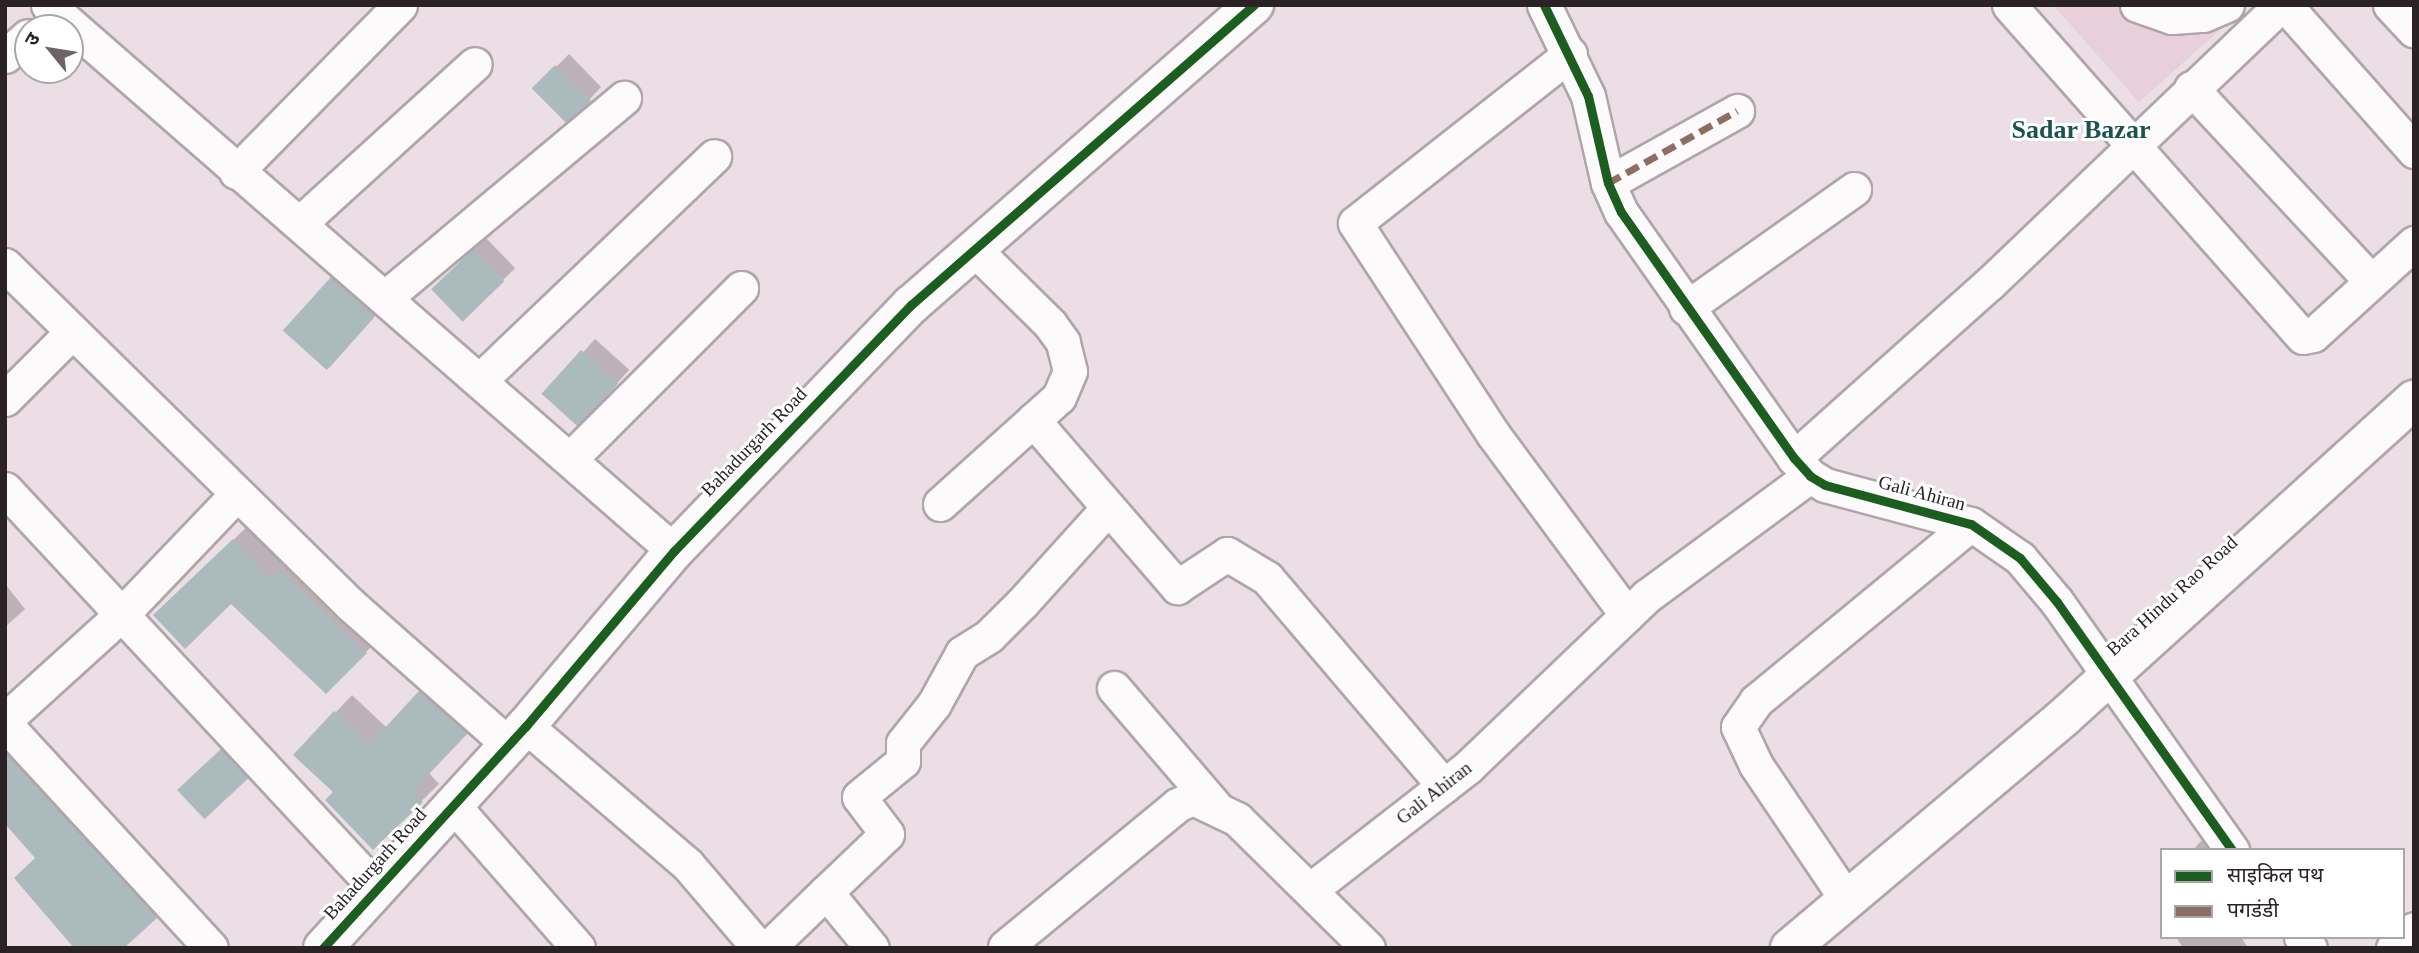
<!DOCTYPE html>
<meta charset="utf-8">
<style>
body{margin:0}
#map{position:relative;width:2419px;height:953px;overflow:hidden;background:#ebdee4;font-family:"Times New Roman","Noto Sans Devanagari",serif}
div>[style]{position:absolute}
.built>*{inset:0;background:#e7d0da}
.shadow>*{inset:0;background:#0003;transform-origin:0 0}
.building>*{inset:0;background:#abbbbd;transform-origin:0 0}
.roads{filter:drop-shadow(2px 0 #b0a5aa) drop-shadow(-2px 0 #b0a5aa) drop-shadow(0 2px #b0a5aa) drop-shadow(0 -2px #b0a5aa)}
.minor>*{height:33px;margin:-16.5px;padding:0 16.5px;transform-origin:16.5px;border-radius:16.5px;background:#fcfafb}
.tertiary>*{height:38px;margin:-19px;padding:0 19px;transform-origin:19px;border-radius:19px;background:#fcfafb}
.quiet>*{height:7px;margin-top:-3.5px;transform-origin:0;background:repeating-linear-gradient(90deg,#8d6e63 0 14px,transparent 0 21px)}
.cycleway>*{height:9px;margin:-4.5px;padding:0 4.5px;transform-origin:4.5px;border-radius:4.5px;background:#1b5e20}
span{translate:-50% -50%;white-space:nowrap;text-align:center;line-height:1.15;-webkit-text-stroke:6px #fff;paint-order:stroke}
.street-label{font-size:19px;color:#2b2226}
.district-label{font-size:26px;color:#195450;font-weight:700}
.frame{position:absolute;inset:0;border:7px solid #2b2226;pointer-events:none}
.legend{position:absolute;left:2160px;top:848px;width:245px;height:91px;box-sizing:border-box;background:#fff;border:2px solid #aaa7a8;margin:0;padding:9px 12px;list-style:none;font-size:21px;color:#2b2226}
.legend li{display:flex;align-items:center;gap:14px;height:35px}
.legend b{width:35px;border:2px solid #aaa7a8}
.north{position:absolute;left:14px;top:14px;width:70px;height:70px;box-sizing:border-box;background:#fff;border:2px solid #aaa7a8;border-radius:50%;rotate:300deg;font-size:19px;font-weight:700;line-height:28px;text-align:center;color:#2b2226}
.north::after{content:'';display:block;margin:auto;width:24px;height:32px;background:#6e6468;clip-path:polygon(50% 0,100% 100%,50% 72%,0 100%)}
</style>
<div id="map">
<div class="built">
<div style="clip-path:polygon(2053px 5px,2248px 5px,2139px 102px)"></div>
</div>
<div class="shadow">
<div style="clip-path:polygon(569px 54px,601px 87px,589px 100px,534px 89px)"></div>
<div style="left:486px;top:238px;width:42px;height:74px;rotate:46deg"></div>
<div style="clip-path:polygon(350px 260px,392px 297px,329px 368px,332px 278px)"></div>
<div style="left:595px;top:339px;width:46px;height:75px;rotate:42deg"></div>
<div style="clip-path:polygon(251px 523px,383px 635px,326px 692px,231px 602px,173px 598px)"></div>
<div style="clip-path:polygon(5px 584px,25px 609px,5px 627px)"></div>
<div style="clip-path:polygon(437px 675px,483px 716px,429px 773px,439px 784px,373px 848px,335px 792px,296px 755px,352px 695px,387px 728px)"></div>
<div style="clip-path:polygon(27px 738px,174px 898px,121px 948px,37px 857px,5px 757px)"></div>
<div style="clip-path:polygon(234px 738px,259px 765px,247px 777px,191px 777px)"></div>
<div style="clip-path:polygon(2216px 832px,2229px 850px,2193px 850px,2200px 842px)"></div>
<div style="clip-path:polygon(2176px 937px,2241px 937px,2248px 948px,2183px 948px)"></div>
</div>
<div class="building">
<div style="left:555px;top:65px;width:51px;height:33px;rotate:45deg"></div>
<div style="left:473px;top:249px;width:45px;height:58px;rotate:46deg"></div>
<div style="left:331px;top:277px;width:59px;height:72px;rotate:42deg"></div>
<div style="left:581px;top:350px;width:50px;height:59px;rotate:42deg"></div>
<div style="clip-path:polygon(233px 539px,271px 579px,279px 570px,367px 653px,326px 694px,231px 604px,185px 649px,153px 615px)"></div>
<div style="clip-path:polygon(419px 691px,467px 734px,413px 791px,423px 802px,373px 850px,325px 800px,333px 792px,293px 755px,334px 711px,370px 744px)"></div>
<div style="left:221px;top:749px;width:40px;height:60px;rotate:47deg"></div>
<div style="clip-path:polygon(5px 753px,157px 918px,124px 948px,74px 948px,14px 878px,35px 858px,5px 824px)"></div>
</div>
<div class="roads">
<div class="minor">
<div style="left:48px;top:5px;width:831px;rotate:41.1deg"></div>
<div style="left:1544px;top:5px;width:101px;rotate:64.2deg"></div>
<div style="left:1588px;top:96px;width:89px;rotate:77.1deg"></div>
<div style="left:1608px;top:183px;width:32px;rotate:66deg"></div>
<div style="left:1621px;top:212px;width:301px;rotate:54.9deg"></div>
<div style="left:1794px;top:458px;width:24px;rotate:48deg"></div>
<div style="left:1810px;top:476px;width:17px;rotate:31deg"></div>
<div style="left:1825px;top:485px;width:151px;rotate:15deg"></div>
<div style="left:1971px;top:524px;width:60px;rotate:34.8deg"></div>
<div style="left:2020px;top:558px;width:57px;rotate:49.9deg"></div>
<div style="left:2057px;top:602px;width:304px;rotate:54.8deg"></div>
<div style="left:2009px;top:5px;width:443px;rotate:48.5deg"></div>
<div style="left:2303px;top:337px;width:10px;rotate:-11deg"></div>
<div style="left:2313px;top:335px;width:137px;rotate:-42.3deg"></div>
<div style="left:2137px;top:5px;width:37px;rotate:19deg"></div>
<div style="left:2172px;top:17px;width:31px;rotate:-4deg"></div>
<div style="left:2203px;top:15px;width:26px;rotate:-23deg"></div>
<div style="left:2285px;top:5px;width:195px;rotate:48.5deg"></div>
<div style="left:2390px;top:5px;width:35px;rotate:47deg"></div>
<div style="left:1570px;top:54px;width:273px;rotate:141.8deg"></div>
<div style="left:1355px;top:223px;width:252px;rotate:56.8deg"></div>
<div style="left:1493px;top:434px;width:225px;rotate:53.5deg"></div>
<div style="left:5px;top:56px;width:30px;rotate:-41deg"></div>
<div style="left:2191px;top:88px;width:264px;rotate:47deg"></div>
<div style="left:236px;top:172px;width:234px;rotate:-45.5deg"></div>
<div style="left:1608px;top:183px;width:148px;rotate:-29.2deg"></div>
<div style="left:300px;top:223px;width:236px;rotate:-42.3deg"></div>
<div style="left:5px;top:265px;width:485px;rotate:44.5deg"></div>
<div style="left:351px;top:605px;width:210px;rotate:41.5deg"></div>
<div style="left:387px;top:296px;width:309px;rotate:-39.9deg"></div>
<div style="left:1686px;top:308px;width:206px;rotate:-35.3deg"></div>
<div style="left:480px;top:380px;width:324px;rotate:-43.7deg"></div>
<div style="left:5px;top:399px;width:95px;rotate:-45deg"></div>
<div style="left:1033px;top:420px;width:221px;rotate:49.2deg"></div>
<div style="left:1177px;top:587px;width:60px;rotate:-33.4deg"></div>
<div style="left:1227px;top:554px;width:47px;rotate:31deg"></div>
<div style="left:1267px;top:578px;width:273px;rotate:49.6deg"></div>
<div style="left:1794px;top:458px;width:263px;rotate:-41.8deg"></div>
<div style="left:1990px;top:283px;width:402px;rotate:-43.7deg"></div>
<div style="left:570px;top:459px;width:242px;rotate:-45deg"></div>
<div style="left:5px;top:489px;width:546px;rotate:47.08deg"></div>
<div style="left:940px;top:504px;width:160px;rotate:-42deg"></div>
<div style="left:1059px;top:397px;width:28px;rotate:-67deg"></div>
<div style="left:1070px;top:371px;width:30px;rotate:-104deg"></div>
<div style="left:1063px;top:342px;width:22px;rotate:-126deg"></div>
<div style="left:1050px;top:324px;width:107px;rotate:-135.4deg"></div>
<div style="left:1114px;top:688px;width:155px;rotate:49.4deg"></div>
<div style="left:5px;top:720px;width:161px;rotate:-42.2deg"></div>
<div style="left:124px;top:612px;width:162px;rotate:-46.3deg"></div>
<div style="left:5px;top:724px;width:304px;rotate:47.4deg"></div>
<div style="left:526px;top:726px;width:213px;rotate:40.6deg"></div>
<div style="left:688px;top:865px;width:109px;rotate:49.5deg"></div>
<div style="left:453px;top:805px;width:190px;rotate:48.8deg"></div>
<div style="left:1310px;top:890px;width:202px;rotate:-37.9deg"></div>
<div style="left:1469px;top:766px;width:246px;rotate:-43.7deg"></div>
<div style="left:1647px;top:596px;width:202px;rotate:-36.4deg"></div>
<div style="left:826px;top:892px;width:84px;rotate:-43.6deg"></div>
<div style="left:887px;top:834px;width:46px;rotate:-127.1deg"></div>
<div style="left:859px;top:797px;width:57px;rotate:-39.3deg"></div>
<div style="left:903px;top:761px;width:18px;rotate:-90deg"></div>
<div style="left:903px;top:743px;width:50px;rotate:-51.5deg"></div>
<div style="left:934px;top:704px;width:58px;rotate:-61.2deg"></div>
<div style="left:962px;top:653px;width:32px;rotate:-32deg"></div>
<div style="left:989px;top:636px;width:48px;rotate:-45deg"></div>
<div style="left:1023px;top:602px;width:127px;rotate:-47.9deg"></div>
<div style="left:1847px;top:900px;width:163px;rotate:-124deg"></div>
<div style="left:1756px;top:765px;width:42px;rotate:-115.3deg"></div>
<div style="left:1738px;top:727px;width:32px;rotate:-55deg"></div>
<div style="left:1756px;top:701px;width:278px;rotate:-39.5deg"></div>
<div style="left:2301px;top:937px;width:14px;rotate:51deg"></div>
<div style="left:1005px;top:947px;width:223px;rotate:-39.5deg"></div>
<div style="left:1177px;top:805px;width:17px;rotate:-24deg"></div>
<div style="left:1193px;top:798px;width:49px;rotate:25.5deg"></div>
<div style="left:1237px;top:819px;width:184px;rotate:44.6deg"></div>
<div style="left:768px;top:948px;width:81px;rotate:-44deg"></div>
<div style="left:826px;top:892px;width:72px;rotate:50.6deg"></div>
<div style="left:2393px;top:948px;width:28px;rotate:-42deg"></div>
</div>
<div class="tertiary">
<div style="left:323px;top:948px;width:301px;rotate:-47.6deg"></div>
<div style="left:526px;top:726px;width:229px;rotate:-49.8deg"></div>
<div style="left:674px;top:551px;width:342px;rotate:-46.1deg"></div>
<div style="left:911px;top:305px;width:456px;rotate:-41.2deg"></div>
<div style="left:1790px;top:948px;width:357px;rotate:-40.1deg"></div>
<div style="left:2063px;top:718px;width:474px;rotate:-42.2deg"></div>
</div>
</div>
<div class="quiet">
<div style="left:1608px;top:183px;width:148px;rotate:-29.2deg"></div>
</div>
<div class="cycleway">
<div style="left:1544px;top:5px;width:101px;rotate:64.2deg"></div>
<div style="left:1588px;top:96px;width:89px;rotate:77.1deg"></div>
<div style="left:1608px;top:183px;width:32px;rotate:66deg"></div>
<div style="left:1621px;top:212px;width:301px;rotate:54.9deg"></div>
<div style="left:1794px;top:458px;width:24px;rotate:48deg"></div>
<div style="left:1810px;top:476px;width:17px;rotate:31deg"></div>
<div style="left:1825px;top:485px;width:151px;rotate:15deg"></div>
<div style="left:1971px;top:524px;width:60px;rotate:34.8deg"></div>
<div style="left:2020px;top:558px;width:57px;rotate:49.9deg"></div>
<div style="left:2057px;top:602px;width:304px;rotate:54.8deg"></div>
<div style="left:323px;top:948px;width:301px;rotate:-47.6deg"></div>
<div style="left:526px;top:726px;width:229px;rotate:-49.8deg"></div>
<div style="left:674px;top:551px;width:342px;rotate:-46.1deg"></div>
<div style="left:911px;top:305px;width:456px;rotate:-41.2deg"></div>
</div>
<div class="street-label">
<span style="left:754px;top:442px;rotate:-46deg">Bahadurgarh Road</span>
<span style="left:1922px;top:493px;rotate:15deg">Gali Ahiran</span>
<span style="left:2172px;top:596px;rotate:-42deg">Bara Hindu Rao Road</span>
<span style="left:1434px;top:793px;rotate:-38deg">Gali Ahiran</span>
<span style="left:375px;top:864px;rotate:-48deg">Bahadurgarh Road</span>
</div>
<div class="district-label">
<span style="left:2081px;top:130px">Sadar Bazar</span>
</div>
<div class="frame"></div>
<ul class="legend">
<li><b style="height:9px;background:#1b5e20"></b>साइकिल पथ</li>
<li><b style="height:9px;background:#8d6e63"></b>पगडंडी</li>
</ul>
<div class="north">उ</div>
</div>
